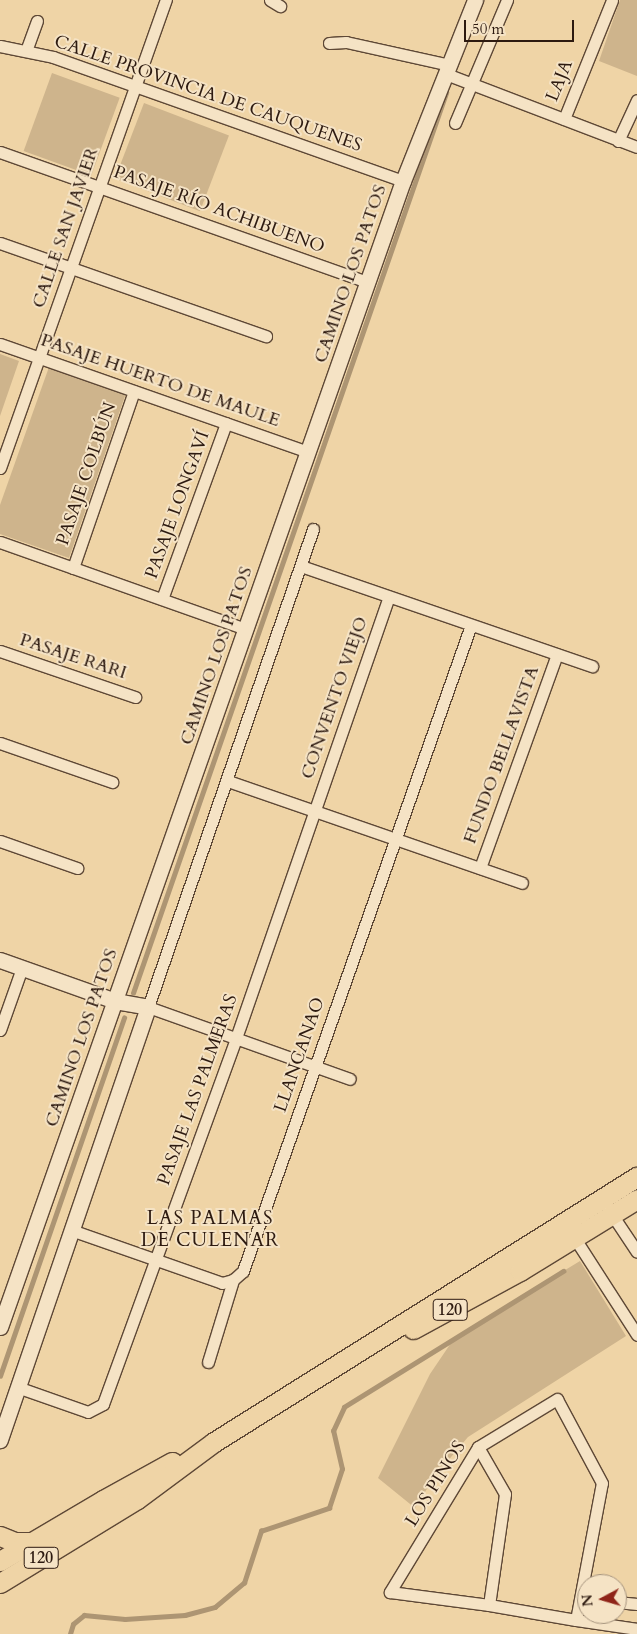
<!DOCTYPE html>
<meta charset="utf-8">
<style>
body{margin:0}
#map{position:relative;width:637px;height:1634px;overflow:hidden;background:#efd4a6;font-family:Cardo,serif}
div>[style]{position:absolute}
.green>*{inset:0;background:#ceb48c;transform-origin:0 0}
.stream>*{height:4.5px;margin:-2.25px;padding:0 2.25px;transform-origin:2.25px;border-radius:2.25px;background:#ad9573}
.roads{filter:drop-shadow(1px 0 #5e4836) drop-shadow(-1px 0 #5e4836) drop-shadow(0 1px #5e4836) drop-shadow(0 -1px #5e4836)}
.minor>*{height:11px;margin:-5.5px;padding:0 5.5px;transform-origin:5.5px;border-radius:5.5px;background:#f5e3c5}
.tertiary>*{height:15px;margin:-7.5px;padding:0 7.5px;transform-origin:7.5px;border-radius:7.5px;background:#f5e3c5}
.primary>*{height:19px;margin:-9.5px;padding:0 9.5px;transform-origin:9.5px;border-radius:9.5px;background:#efd4a6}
span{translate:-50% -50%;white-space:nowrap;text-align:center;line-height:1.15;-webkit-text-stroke:4px #f5e3c5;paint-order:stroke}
.shield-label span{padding:1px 4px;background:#f5e3c5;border:1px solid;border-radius:4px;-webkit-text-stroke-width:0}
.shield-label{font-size:16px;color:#2d1a10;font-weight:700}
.street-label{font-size:18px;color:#2d1a10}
.neighbourhood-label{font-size:19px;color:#2d1a10;letter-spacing:1px}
.north{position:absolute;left:577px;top:1574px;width:50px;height:50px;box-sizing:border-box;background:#f5e3c5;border:1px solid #a5937d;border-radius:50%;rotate:264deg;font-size:14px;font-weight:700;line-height:20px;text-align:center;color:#2d1a10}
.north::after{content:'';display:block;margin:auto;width:18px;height:22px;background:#8f2418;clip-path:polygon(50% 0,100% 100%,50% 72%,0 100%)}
.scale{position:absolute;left:464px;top:20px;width:110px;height:22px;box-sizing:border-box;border:2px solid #2d1a10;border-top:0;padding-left:6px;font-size:15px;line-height:18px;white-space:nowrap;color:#2d1a10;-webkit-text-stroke:4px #f5e3c5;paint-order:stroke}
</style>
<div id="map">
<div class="green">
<div style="clip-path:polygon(620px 0,637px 0,637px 76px,599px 61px)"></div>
<div style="left:52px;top:73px;width:72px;height:83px;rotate:20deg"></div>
<div style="left:144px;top:103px;width:91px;height:81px;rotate:21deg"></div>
<div style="clip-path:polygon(0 354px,19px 361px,0 416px)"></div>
<div style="clip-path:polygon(49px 367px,126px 393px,69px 558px,0 534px,0 505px)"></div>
<div style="clip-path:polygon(580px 1261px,626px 1336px,468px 1437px,435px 1476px,415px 1508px,378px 1478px,430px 1374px,455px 1337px)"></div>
</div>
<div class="stream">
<div style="left:133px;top:993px;width:953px;rotate:-70.82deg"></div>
<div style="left:0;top:1376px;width:379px;rotate:-70.9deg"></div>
<div style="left:70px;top:1634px;width:10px;rotate:-73deg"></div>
<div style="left:73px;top:1624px;width:14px;rotate:-39deg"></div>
<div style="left:84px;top:1615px;width:41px;rotate:5.6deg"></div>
<div style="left:125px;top:1619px;width:60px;rotate:-3.8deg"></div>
<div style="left:185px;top:1615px;width:31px;rotate:-15deg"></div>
<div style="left:215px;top:1607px;width:38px;rotate:-40deg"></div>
<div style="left:244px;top:1583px;width:55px;rotate:-71.9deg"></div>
<div style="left:261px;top:1531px;width:72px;rotate:-18.7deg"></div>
<div style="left:329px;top:1508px;width:41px;rotate:-71.6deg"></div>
<div style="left:342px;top:1469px;width:39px;rotate:-103deg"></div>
<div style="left:333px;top:1431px;width:26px;rotate:-65deg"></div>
<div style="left:344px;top:1407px;width:258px;rotate:-31.8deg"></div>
</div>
<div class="roads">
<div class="minor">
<div style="left:270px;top:0;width:12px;rotate:31deg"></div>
<div style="left:329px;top:43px;width:17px;rotate:-3deg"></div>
<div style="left:346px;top:42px;width:107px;rotate:12.5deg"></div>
<div style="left:0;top:46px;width:54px;rotate:11.7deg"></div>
<div style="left:53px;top:57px;width:371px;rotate:19.5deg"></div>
<div style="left:26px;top:51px;width:32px;rotate:-70deg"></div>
<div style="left:446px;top:74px;width:204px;rotate:20.9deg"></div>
<div style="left:564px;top:119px;width:128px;rotate:-68deg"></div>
<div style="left:455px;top:123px;width:134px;rotate:-67.1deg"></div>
<div style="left:618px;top:141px;width:45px;rotate:-65.1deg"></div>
<div style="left:0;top:152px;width:390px;rotate:19.5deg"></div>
<div style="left:0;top:243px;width:282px;rotate:19.3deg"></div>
<div style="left:0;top:344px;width:327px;rotate:19.3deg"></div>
<div style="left:0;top:468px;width:497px;rotate:-70.5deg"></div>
<div style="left:313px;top:529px;width:506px;rotate:109.04deg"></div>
<div style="left:148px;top:1007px;width:214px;rotate:19.6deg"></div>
<div style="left:0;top:542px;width:261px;rotate:19.5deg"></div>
<div style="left:301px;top:566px;width:308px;rotate:19deg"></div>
<div style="left:73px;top:568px;width:187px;rotate:-71deg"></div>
<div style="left:162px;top:599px;width:187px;rotate:-70deg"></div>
<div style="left:0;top:651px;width:143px;rotate:18.8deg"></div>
<div style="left:0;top:743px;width:119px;rotate:19.2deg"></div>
<div style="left:228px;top:781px;width:311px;rotate:19.1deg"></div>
<div style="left:0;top:841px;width:82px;rotate:19.3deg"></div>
<div style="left:480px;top:868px;width:227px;rotate:-70.2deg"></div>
<div style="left:0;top:1030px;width:66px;rotate:-70.5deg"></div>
<div style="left:609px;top:1210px;width:50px;rotate:56.3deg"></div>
<div style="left:71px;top:1230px;width:160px;rotate:19.3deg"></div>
<div style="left:222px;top:1283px;width:11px;rotate:-15deg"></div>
<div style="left:233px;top:1280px;width:13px;rotate:-42deg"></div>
<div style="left:243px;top:1271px;width:685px;rotate:-70.56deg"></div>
<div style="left:572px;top:1234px;width:120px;rotate:57.2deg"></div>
<div style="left:208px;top:1362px;width:86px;rotate:-73deg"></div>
<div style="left:17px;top:1387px;width:75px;rotate:19.4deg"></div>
<div style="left:88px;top:1412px;width:17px;rotate:-28deg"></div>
<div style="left:103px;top:1404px;width:389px;rotate:-70deg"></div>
<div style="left:236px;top:1038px;width:467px;rotate:-70.9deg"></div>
<div style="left:478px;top:1447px;width:54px;rotate:60.1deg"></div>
<div style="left:505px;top:1494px;width:112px;rotate:98.2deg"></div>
<div style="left:617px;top:1602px;width:20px;rotate:6deg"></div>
<div style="left:576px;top:1620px;width:139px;rotate:-79.3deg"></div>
<div style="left:602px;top:1483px;width:95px;rotate:-118.2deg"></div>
<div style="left:557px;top:1399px;width:92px;rotate:148.7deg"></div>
<div style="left:478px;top:1447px;width:170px;rotate:121.3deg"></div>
<div style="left:390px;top:1592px;width:100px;rotate:7.5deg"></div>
<div style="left:489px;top:1605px;width:88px;rotate:9.8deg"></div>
<div style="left:576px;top:1620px;width:62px;rotate:8.4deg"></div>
</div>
<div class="tertiary">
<div style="left:0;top:960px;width:122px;rotate:19.6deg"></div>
<div style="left:115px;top:1001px;width:34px;rotate:10deg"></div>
<div style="left:148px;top:1007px;width:458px;rotate:108.9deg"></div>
<div style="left:0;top:1327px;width:1215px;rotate:-70.63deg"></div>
<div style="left:403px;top:181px;width:195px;rotate:-68.3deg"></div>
</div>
<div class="primary">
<div style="left:413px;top:1329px;width:122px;rotate:-28.5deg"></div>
<div style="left:520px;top:1271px;width:137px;rotate:-31.6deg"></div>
<div style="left:0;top:1536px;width:16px;rotate:22deg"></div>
<div style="left:15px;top:1542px;width:16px"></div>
<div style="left:0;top:1561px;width:120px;rotate:-30.6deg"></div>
<div style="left:103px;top:1500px;width:79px;rotate:-28.8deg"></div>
<div style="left:0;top:1583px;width:161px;rotate:-31.5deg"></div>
<div style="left:137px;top:1499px;width:96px;rotate:-36.5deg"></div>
<div style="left:214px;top:1442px;width:499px;rotate:-32.1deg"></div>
</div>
</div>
<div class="shield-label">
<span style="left:450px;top:1310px">120</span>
<span style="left:41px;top:1558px">120</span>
</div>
<div class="street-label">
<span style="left:560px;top:81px;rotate:-68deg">LAJA</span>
<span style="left:208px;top:94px;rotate:19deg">CALLE PROVINCIA DE CAUQUENES</span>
<span style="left:219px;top:210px;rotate:20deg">PASAJE RÍO ACHIBUENO</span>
<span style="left:66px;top:228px;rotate:-71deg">CALLE SAN JAVIER</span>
<span style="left:351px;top:274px;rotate:-71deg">CAMINO LOS PATOS</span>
<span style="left:160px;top:381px;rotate:19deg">PASAJE HUERTO DE MAULE</span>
<span style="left:87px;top:474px;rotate:-71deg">PASAJE COLBÚN</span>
<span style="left:178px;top:505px;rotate:-70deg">PASAJE LONGAVÍ</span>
<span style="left:217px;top:656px;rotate:-71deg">CAMINO LOS PATOS</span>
<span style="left:73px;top:657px;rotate:18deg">PASAJE RARI</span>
<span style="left:335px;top:698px;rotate:-71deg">CONVENTO VIEJO</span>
<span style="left:502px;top:755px;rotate:-70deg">FUNDO BELLAVISTA</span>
<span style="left:82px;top:1038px;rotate:-71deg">CAMINO LOS PATOS</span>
<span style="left:300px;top:1055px;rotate:-71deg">LLANCANAO</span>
<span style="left:198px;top:1090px;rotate:-70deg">PASAJE LAS PALMERAS</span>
<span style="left:436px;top:1484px;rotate:-58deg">LOS PINOS</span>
</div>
<div class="neighbourhood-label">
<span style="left:210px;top:1230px">LAS PALMAS<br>DE CULENAR</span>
</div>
<div class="north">N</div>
<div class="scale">50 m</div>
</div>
